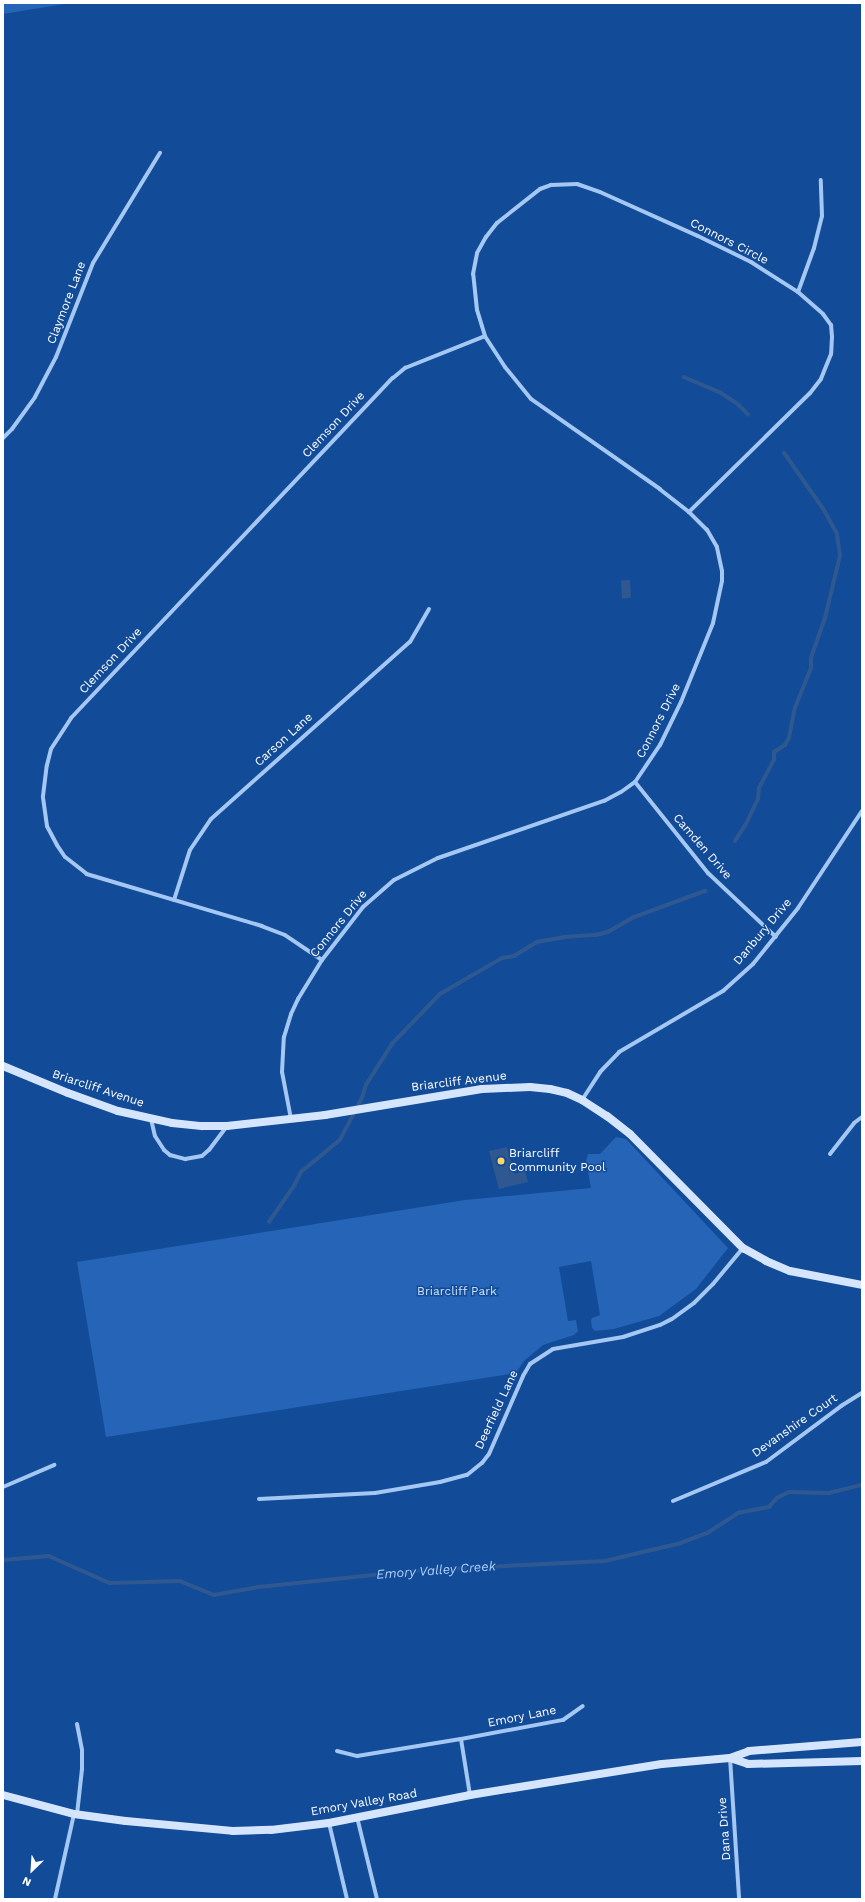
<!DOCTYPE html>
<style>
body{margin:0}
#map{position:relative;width:865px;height:1902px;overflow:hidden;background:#124b98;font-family:"Work Sans",sans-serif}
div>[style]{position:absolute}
.green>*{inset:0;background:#2564b6}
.water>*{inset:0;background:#2f5891;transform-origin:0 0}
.stream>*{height:3.5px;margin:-1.75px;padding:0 1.75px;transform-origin:1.75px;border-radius:1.75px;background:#2f5891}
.street>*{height:4px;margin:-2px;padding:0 2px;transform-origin:2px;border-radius:2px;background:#a4c7f3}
.secondary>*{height:8px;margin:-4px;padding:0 4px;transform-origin:4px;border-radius:4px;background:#d4e5fd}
.dots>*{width:11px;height:11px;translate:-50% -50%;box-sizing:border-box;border:2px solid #124b98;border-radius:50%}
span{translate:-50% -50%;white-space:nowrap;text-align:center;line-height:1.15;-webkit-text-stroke:3px #124b98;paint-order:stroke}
.street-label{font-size:12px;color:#fff}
.poi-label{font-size:12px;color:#fff}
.left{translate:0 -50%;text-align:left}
.park-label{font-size:12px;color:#cce2fd}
.water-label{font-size:13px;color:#b0d1fa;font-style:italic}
.frame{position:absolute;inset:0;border:4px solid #fff;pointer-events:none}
.north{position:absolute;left:12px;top:1850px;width:40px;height:40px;-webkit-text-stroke:3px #124b98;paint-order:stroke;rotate:205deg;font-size:11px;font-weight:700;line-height:16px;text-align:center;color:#fff}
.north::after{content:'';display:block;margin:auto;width:14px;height:18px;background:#fff;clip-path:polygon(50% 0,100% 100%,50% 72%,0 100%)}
</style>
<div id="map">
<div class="green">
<div style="clip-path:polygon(3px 3px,71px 3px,3px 14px)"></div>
<div style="clip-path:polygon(616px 1137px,626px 1139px,728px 1248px,696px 1289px,659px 1316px,614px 1329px,595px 1331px,592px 1328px,591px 1320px,592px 1318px,600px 1315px,591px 1261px,559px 1267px,568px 1321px,576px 1320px,578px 1331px,574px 1335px,543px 1345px,524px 1361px,516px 1373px,106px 1437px,77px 1262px,465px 1200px,591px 1188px,586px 1161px,588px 1154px,600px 1154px)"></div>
</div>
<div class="water">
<div style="left:630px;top:580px;width:18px;height:9px;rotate:87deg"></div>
<div style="clip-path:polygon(507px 1147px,514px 1174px,525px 1171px,528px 1182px,499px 1189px,489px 1151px)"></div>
</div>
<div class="stream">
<div style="left:684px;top:377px;width:39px;rotate:23deg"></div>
<div style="left:720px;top:392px;width:23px;rotate:34deg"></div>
<div style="left:739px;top:405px;width:13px;rotate:45deg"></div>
<div style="left:735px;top:841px;width:20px;rotate:-57deg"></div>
<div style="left:746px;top:824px;width:28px;rotate:-64deg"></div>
<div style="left:758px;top:799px;width:11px;rotate:-85deg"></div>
<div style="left:759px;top:788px;width:32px;rotate:-62deg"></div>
<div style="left:774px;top:760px;width:8px;rotate:-90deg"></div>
<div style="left:774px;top:752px;width:13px;rotate:-32deg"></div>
<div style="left:785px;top:745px;width:8px;rotate:-60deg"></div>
<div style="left:789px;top:738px;width:31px;rotate:-79deg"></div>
<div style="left:795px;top:708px;width:43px;rotate:-68.2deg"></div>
<div style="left:811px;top:668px;width:10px;rotate:-90deg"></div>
<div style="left:811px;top:658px;width:42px;rotate:-70.7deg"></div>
<div style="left:825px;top:618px;width:64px;rotate:-76.4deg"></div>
<div style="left:840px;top:556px;width:22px;rotate:-98deg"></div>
<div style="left:837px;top:534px;width:29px;rotate:-119deg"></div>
<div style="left:823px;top:509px;width:68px;rotate:-124.9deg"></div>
<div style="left:269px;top:1222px;width:44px;rotate:-55.2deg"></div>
<div style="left:294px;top:1186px;width:16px;rotate:-63deg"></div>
<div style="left:301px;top:1172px;width:50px;rotate:-39.4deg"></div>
<div style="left:340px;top:1140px;width:47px;rotate:-62.4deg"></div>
<div style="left:362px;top:1098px;width:14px;rotate:-73deg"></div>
<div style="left:366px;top:1085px;width:49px;rotate:-57.6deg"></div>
<div style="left:392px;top:1044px;width:69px;rotate:-46.2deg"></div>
<div style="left:440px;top:994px;width:72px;rotate:-30.1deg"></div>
<div style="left:502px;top:958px;width:12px;rotate:-9deg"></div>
<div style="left:514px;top:956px;width:27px;rotate:-31deg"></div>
<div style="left:537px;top:942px;width:27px;rotate:-10deg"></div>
<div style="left:564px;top:937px;width:32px;rotate:-4deg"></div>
<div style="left:596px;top:935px;width:12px;rotate:-14deg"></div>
<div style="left:608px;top:932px;width:28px;rotate:-30deg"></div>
<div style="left:632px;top:918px;width:78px;rotate:-20.3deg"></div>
<div style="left:3px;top:1560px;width:46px;rotate:-5deg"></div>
<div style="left:49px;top:1556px;width:67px;rotate:23.9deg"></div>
<div style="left:110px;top:1583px;width:70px;rotate:-1.6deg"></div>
<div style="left:180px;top:1581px;width:37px;rotate:22deg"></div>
<div style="left:214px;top:1595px;width:46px;rotate:-10.1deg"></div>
<div style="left:259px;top:1587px;width:163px;rotate:-6deg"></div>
<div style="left:421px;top:1570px;width:184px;rotate:-2.8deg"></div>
<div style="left:605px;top:1561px;width:78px;rotate:-13.3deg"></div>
<div style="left:681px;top:1543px;width:30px;rotate:-21deg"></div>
<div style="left:709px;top:1532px;width:35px;rotate:-33deg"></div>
<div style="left:738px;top:1513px;width:32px;rotate:-11deg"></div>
<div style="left:769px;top:1507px;width:12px;rotate:-48deg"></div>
<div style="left:777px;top:1498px;width:13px;rotate:-27deg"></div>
<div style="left:789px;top:1492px;width:40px;rotate:1.4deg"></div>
<div style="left:829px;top:1493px;width:34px;rotate:-14deg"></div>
</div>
<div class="street">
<div style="left:798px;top:292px;width:47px;rotate:-70deg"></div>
<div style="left:814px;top:248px;width:33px;rotate:-76deg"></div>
<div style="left:822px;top:216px;width:36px;rotate:-92deg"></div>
<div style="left:3px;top:438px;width:13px;rotate:-45deg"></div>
<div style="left:12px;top:429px;width:39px;rotate:-54deg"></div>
<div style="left:35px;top:397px;width:45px;rotate:-62.3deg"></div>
<div style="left:56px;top:357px;width:101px;rotate:-68.5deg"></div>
<div style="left:93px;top:263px;width:129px;rotate:-58.7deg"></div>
<div style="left:635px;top:782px;width:117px;rotate:51.3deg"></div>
<div style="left:708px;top:873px;width:93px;rotate:43.3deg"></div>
<div style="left:174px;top:900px;width:52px;rotate:-72.3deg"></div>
<div style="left:190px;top:850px;width:37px;rotate:-56deg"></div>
<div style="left:211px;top:819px;width:266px;rotate:-41.7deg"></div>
<div style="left:410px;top:642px;width:38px;rotate:-60deg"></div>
<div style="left:322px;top:960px;width:45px;rotate:-146deg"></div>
<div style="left:285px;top:935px;width:25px;rotate:-159deg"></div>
<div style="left:262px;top:926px;width:183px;rotate:-163.5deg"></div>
<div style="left:87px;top:874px;width:28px;rotate:-142deg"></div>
<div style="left:65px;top:857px;width:14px;rotate:-124deg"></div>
<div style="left:57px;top:845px;width:21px;rotate:-118deg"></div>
<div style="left:47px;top:826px;width:30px;rotate:-98deg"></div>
<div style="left:43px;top:796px;width:31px;rotate:-83deg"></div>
<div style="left:47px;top:765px;width:16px;rotate:-76deg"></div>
<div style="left:51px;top:749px;width:37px;rotate:-57deg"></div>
<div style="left:71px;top:718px;width:468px;rotate:-46.6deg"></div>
<div style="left:393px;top:378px;width:16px;rotate:-40deg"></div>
<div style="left:405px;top:368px;width:86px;rotate:-21.8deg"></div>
<div style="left:582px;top:1100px;width:33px;rotate:-57deg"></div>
<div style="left:600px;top:1072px;width:28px;rotate:-46deg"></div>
<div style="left:619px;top:1052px;width:121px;rotate:-30.4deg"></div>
<div style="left:723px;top:991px;width:40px;rotate:-42deg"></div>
<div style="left:753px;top:964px;width:72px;rotate:-51.2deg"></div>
<div style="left:798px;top:908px;width:116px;rotate:-56.6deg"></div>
<div style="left:151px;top:1119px;width:17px;rotate:77deg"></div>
<div style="left:155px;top:1136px;width:17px;rotate:57deg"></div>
<div style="left:164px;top:1150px;width:8px;rotate:40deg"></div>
<div style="left:170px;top:1155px;width:16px;rotate:15deg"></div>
<div style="left:185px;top:1159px;width:17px;rotate:-10deg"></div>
<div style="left:202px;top:1156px;width:9px;rotate:-41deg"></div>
<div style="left:209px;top:1150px;width:30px;rotate:-53deg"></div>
<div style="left:291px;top:1119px;width:48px;rotate:-100.8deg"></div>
<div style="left:282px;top:1072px;width:35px;rotate:-87deg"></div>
<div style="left:284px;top:1037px;width:24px;rotate:-73deg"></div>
<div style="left:291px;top:1014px;width:17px;rotate:-65deg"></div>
<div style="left:298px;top:999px;width:46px;rotate:-58.4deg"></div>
<div style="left:322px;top:960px;width:67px;rotate:-52.3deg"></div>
<div style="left:363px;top:907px;width:41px;rotate:-41.1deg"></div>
<div style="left:394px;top:880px;width:49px;rotate:-26.6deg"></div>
<div style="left:438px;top:858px;width:176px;rotate:-19deg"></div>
<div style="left:604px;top:801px;width:19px;rotate:-28deg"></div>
<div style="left:621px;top:792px;width:17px;rotate:-36deg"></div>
<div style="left:635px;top:782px;width:45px;rotate:-56deg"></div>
<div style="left:660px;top:745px;width:48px;rotate:-64deg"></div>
<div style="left:681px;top:702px;width:85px;rotate:-67.9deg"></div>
<div style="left:713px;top:623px;width:43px;rotate:-77.9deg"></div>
<div style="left:722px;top:581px;width:10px;rotate:-90deg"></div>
<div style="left:722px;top:571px;width:25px;rotate:-102deg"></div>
<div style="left:717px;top:547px;width:20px;rotate:-120deg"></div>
<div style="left:707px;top:530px;width:25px;rotate:-135deg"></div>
<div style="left:689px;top:512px;width:37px;rotate:-142deg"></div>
<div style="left:660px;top:489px;width:157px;rotate:-145.1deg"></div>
<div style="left:531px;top:399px;width:41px;rotate:-129.1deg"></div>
<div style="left:505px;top:367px;width:37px;rotate:-123deg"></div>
<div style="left:485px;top:336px;width:27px;rotate:-107deg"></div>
<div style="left:477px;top:310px;width:36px;rotate:-96deg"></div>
<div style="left:473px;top:274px;width:21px;rotate:-79deg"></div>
<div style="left:477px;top:253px;width:18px;rotate:-61deg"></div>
<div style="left:486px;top:237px;width:18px;rotate:-52deg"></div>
<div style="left:497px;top:223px;width:55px;rotate:-38.3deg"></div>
<div style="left:540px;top:189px;width:12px;rotate:-20deg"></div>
<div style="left:551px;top:185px;width:26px;rotate:-2deg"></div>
<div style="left:577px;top:184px;width:24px;rotate:19deg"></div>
<div style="left:600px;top:192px;width:107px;rotate:24.2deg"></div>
<div style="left:698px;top:236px;width:59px;rotate:26.1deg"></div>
<div style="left:751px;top:262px;width:56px;rotate:32.6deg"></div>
<div style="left:798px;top:292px;width:33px;rotate:41deg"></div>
<div style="left:823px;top:314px;width:14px;rotate:54deg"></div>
<div style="left:831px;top:325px;width:12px;rotate:85deg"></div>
<div style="left:832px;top:337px;width:17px;rotate:93deg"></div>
<div style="left:831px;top:354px;width:27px;rotate:112deg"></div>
<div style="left:821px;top:379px;width:18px;rotate:128deg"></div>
<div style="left:810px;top:393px;width:170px;rotate:135.5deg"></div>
<div style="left:830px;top:1154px;width:39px;rotate:-52deg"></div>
<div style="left:854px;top:1123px;width:10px;rotate:-37deg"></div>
<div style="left:3px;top:1487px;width:56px;rotate:-23.3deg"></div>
<div style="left:259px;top:1499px;width:116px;rotate:-3deg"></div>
<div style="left:375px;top:1493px;width:66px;rotate:-9.6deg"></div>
<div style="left:440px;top:1482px;width:28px;rotate:-15deg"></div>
<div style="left:467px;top:1475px;width:19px;rotate:-39deg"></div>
<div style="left:482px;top:1463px;width:11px;rotate:-52deg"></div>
<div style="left:489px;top:1454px;width:85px;rotate:-66.4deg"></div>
<div style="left:523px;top:1376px;width:14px;rotate:-60deg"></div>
<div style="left:530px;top:1364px;width:27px;rotate:-33deg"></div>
<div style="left:553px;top:1349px;width:71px;rotate:-9.7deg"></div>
<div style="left:623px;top:1337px;width:39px;rotate:-18deg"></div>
<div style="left:660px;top:1325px;width:13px;rotate:-27deg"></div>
<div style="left:672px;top:1319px;width:27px;rotate:-36deg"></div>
<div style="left:694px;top:1303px;width:27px;rotate:-45deg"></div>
<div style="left:713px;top:1284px;width:47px;rotate:-50.2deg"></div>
<div style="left:673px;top:1501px;width:101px;rotate:-22.8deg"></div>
<div style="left:766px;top:1462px;width:94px;rotate:-36.7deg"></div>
<div style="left:841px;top:1406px;width:25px;rotate:-32deg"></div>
<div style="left:77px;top:1724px;width:26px;rotate:79deg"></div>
<div style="left:82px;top:1750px;width:19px;rotate:90deg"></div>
<div style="left:82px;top:1769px;width:45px;rotate:96.3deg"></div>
<div style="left:461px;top:1739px;width:57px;rotate:80.9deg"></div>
<div style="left:337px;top:1751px;width:21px;rotate:14deg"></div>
<div style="left:357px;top:1756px;width:105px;rotate:-9.3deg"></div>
<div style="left:461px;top:1739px;width:104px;rotate:-10.6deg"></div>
<div style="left:563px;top:1720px;width:24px;rotate:-35deg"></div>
<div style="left:730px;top:1758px;width:141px;rotate:86.3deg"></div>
<div style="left:357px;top:1817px;width:84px;rotate:76.3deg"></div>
<div style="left:329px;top:1823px;width:78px;rotate:76.7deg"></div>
<div style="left:55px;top:1899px;width:87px;rotate:-77.4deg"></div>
</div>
<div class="secondary">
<div style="left:3px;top:1066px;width:70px;rotate:22.6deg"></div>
<div style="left:68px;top:1093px;width:53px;rotate:19.8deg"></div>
<div style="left:118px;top:1111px;width:55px;rotate:12.5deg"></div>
<div style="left:172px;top:1123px;width:30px;rotate:6deg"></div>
<div style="left:202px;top:1126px;width:25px"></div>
<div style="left:227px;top:1126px;width:99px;rotate:-6.4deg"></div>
<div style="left:325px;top:1115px;width:159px;rotate:-9.4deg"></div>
<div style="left:482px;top:1089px;width:48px;rotate:-2.4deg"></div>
<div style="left:530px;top:1087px;width:20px;rotate:6deg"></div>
<div style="left:550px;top:1089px;width:17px;rotate:13deg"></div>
<div style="left:567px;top:1093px;width:17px;rotate:25deg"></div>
<div style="left:582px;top:1100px;width:30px;rotate:33deg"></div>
<div style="left:607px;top:1116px;width:29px;rotate:38deg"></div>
<div style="left:630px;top:1134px;width:161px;rotate:45.3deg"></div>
<div style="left:743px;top:1248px;width:26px;rotate:29deg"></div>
<div style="left:766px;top:1261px;width:26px;rotate:23deg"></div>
<div style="left:790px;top:1271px;width:73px;rotate:11deg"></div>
<div style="left:730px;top:1758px;width:19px;rotate:18deg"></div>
<div style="left:748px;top:1764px;width:114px;rotate:-1.5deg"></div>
<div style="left:3px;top:1795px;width:73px;rotate:15deg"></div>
<div style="left:74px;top:1814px;width:52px;rotate:7.7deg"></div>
<div style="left:126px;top:1821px;width:107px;rotate:5.3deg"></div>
<div style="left:233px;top:1831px;width:38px;rotate:-2deg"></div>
<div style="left:271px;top:1830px;width:58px;rotate:-6.9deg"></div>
<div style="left:329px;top:1823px;width:144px;rotate:-11.2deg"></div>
<div style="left:470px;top:1795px;width:194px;rotate:-9.2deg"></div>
<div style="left:662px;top:1764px;width:68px;rotate:-5deg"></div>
<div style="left:730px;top:1758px;width:20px;rotate:-20deg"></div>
<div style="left:749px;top:1751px;width:113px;rotate:-4.6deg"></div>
</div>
<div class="dots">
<div style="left:501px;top:1161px;background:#ffd566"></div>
</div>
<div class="street-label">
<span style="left:729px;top:242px;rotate:27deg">Connors Circle</span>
<span style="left:67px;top:303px;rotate:-69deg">Claymore Lane</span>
<span style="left:334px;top:425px;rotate:-47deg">Clemson Drive</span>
<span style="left:111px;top:661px;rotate:-47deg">Clemson Drive</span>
<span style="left:659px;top:721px;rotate:-63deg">Connors Drive</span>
<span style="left:284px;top:740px;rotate:-42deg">Carson Lane</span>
<span style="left:702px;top:847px;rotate:49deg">Camden Drive</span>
<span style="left:339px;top:924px;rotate:-51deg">Connors Drive</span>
<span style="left:763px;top:932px;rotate:-50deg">Danbury Drive</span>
<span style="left:459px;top:1082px;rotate:-7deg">Briarcliff Avenue</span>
<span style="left:98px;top:1089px;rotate:18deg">Briarcliff Avenue</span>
<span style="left:497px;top:1410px;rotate:-65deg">Deerfield Lane</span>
<span style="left:795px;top:1426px;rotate:-35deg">Devanshire Court</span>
<span style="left:522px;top:1717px;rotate:-11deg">Emory Lane</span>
<span style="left:364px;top:1803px;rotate:-10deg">Emory Valley Road</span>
<span style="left:725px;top:1829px;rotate:-94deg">Dana Drive</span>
</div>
<div class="poi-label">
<span class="left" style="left:509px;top:1161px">Briarcliff<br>Community Pool</span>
</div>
<div class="park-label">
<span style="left:457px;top:1292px">Briarcliff Park</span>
</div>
<div class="water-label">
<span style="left:436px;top:1571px;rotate:-4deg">Emory Valley Creek</span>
</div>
<div class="frame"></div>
<div class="north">N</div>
</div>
